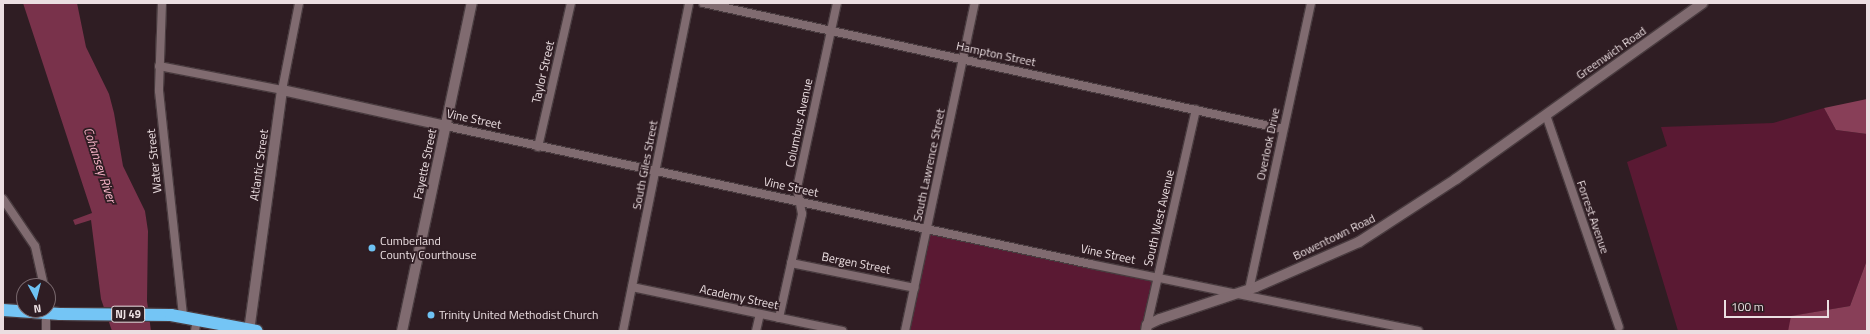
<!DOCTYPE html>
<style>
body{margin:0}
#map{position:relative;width:1870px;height:334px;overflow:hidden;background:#2f1d23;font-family:"Titillium Web",sans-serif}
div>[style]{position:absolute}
.green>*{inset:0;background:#5a1933}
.forest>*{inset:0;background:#883f58}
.water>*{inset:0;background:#79324b}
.roads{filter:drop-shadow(1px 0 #493b3f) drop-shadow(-1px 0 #493b3f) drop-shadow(0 1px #493b3f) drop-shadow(0 -1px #493b3f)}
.street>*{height:8px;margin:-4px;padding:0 4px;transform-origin:4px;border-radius:4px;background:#806b70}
.secondary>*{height:10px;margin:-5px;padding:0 5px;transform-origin:5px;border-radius:5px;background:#806b70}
.highway>*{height:12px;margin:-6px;padding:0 6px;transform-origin:6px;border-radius:6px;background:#74c5f5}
.dots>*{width:11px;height:11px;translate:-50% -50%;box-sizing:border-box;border:2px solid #2f1d23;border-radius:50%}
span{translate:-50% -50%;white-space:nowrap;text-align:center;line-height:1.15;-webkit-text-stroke:3.5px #2f1d23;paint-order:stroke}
.shield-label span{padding:1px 3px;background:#2f1d23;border:1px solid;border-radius:3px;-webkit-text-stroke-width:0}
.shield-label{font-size:11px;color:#ebdee1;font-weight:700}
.street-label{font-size:12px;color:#ebdee1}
.poi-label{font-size:12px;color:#ebdee1}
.left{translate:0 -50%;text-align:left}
.water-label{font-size:13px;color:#f8b6c9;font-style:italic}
.frame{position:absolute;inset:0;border:4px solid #ebdee1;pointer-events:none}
.north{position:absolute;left:16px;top:278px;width:40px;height:40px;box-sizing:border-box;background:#2f1d23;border:1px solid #7a6a6f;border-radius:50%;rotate:173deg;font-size:11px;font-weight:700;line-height:16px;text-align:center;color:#ebdee1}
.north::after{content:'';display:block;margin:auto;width:14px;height:18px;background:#6ec2f3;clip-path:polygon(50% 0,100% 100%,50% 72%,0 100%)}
.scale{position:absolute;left:1724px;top:300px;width:105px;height:18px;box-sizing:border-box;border:2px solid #ebdee1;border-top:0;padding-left:5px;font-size:12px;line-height:14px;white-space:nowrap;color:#ebdee1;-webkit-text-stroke:3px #2f1d23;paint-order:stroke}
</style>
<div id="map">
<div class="green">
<div style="clip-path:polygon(1824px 108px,1836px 130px,1867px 134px,1867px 260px,1850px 306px,1792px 316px,1788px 331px,1678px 331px,1627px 162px,1667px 146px,1661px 127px,1773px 123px)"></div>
<div style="clip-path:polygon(928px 229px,1159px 278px,1146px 331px,905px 331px)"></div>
</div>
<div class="forest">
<div style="clip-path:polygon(1867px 99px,1867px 134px,1836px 130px,1824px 108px)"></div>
<div style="clip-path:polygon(1867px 260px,1867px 331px,1788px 331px,1791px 316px,1850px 306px)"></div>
</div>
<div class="water">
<div style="clip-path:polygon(23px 3px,77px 3px,86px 47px,109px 94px,114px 113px,123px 166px,145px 211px,148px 231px,147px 301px,151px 331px,112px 331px,101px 299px,91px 220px,75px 225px,73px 220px,92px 213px)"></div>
</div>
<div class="roads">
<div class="street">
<div style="left:162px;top:3px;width:88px;rotate:92deg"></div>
<div style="left:159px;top:91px;width:226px;rotate:83.9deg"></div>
<div style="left:703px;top:3px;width:594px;rotate:12.26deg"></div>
<div style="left:159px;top:66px;width:125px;rotate:11deg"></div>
<div style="left:282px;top:90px;width:89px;rotate:-78.9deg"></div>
<div style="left:1546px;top:115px;width:224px;rotate:71deg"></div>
<div style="left:446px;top:126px;width:659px;rotate:12.09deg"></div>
<div style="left:1090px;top:264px;width:335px;rotate:11.5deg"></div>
<div style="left:538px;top:147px;width:148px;rotate:-77.1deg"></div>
<div style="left:3px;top:199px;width:57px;rotate:55.8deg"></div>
<div style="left:35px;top:246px;width:41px;rotate:77.3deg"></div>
<div style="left:791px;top:263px;width:126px;rotate:11.4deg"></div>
<div style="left:632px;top:287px;width:215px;rotate:11.8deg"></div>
<div style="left:1249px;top:290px;width:294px;rotate:-77.8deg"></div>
<div style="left:779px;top:318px;width:107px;rotate:-77.5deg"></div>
<div style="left:802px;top:214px;width:26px;rotate:-101deg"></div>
<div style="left:797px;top:188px;width:189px;rotate:-77.8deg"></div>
<div style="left:1147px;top:325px;width:221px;rotate:-77.2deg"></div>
<div style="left:46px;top:331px;width:21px;rotate:-90deg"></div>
<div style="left:195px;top:331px;width:13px;rotate:-81deg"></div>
<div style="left:623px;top:331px;width:335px;rotate:-78.6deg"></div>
<div style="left:756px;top:331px;width:17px;rotate:-77deg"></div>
<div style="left:905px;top:331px;width:335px;rotate:-78deg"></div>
</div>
<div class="secondary">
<div style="left:249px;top:331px;width:243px;rotate:-82.2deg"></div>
<div style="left:282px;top:90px;width:168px;rotate:12.4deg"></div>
<div style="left:402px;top:331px;width:335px;rotate:-78deg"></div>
<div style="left:1146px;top:331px;width:6px;rotate:-81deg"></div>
<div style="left:1147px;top:325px;width:14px;rotate:-25deg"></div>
<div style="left:1160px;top:319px;width:101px;rotate:-18.4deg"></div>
<div style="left:1256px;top:287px;width:112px;rotate:-23.6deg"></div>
<div style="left:1359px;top:242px;width:116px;rotate:-33deg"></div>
<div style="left:1456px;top:179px;width:303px;rotate:-35.5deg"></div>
</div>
<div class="highway">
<div style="left:3px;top:310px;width:57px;rotate:4deg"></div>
<div style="left:60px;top:314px;width:111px;rotate:0.5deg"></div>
<div style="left:171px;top:315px;width:87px;rotate:10.5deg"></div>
</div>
</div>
<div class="dots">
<div style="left:372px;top:248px;background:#6ec2f3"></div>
<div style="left:431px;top:315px;background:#6ec2f3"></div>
</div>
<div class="shield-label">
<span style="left:128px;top:314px">NJ 49</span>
</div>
<div class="street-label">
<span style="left:1611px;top:53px;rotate:-35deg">Greenwich Road</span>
<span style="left:996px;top:54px;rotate:12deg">Hampton Street</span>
<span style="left:543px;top:72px;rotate:-77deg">Taylor Street</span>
<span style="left:474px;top:119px;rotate:12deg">Vine Street</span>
<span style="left:799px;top:123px;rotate:-78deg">Columbus Avenue</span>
<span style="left:1268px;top:144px;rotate:-78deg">Overlook Drive</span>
<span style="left:154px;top:161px;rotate:-96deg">Water Street</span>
<span style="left:425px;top:164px;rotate:-78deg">Fayette Street</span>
<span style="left:259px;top:165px;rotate:-82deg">Atlantic Street</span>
<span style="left:645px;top:165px;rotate:-79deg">South Giles Street</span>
<span style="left:929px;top:165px;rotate:-78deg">South Lawrence Street</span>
<span style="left:791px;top:187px;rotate:12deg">Vine Street</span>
<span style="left:1593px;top:217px;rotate:71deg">Forrest Avenue</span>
<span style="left:1159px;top:218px;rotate:-77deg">South West Avenue</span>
<span style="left:1334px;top:237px;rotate:-26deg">Bowentown Road</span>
<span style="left:1108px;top:254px;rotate:12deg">Vine Street</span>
<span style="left:856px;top:263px;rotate:11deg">Bergen Street</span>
<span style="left:739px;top:297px;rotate:12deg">Academy Street</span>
</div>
<div class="poi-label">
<span class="left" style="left:380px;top:248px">Cumberland<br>County Courthouse</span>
<span class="left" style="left:439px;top:315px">Trinity United Methodist Church</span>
</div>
<div class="water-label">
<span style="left:100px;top:165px;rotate:72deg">Cohansey River</span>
</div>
<div class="frame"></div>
<div class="north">N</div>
<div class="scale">100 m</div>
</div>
